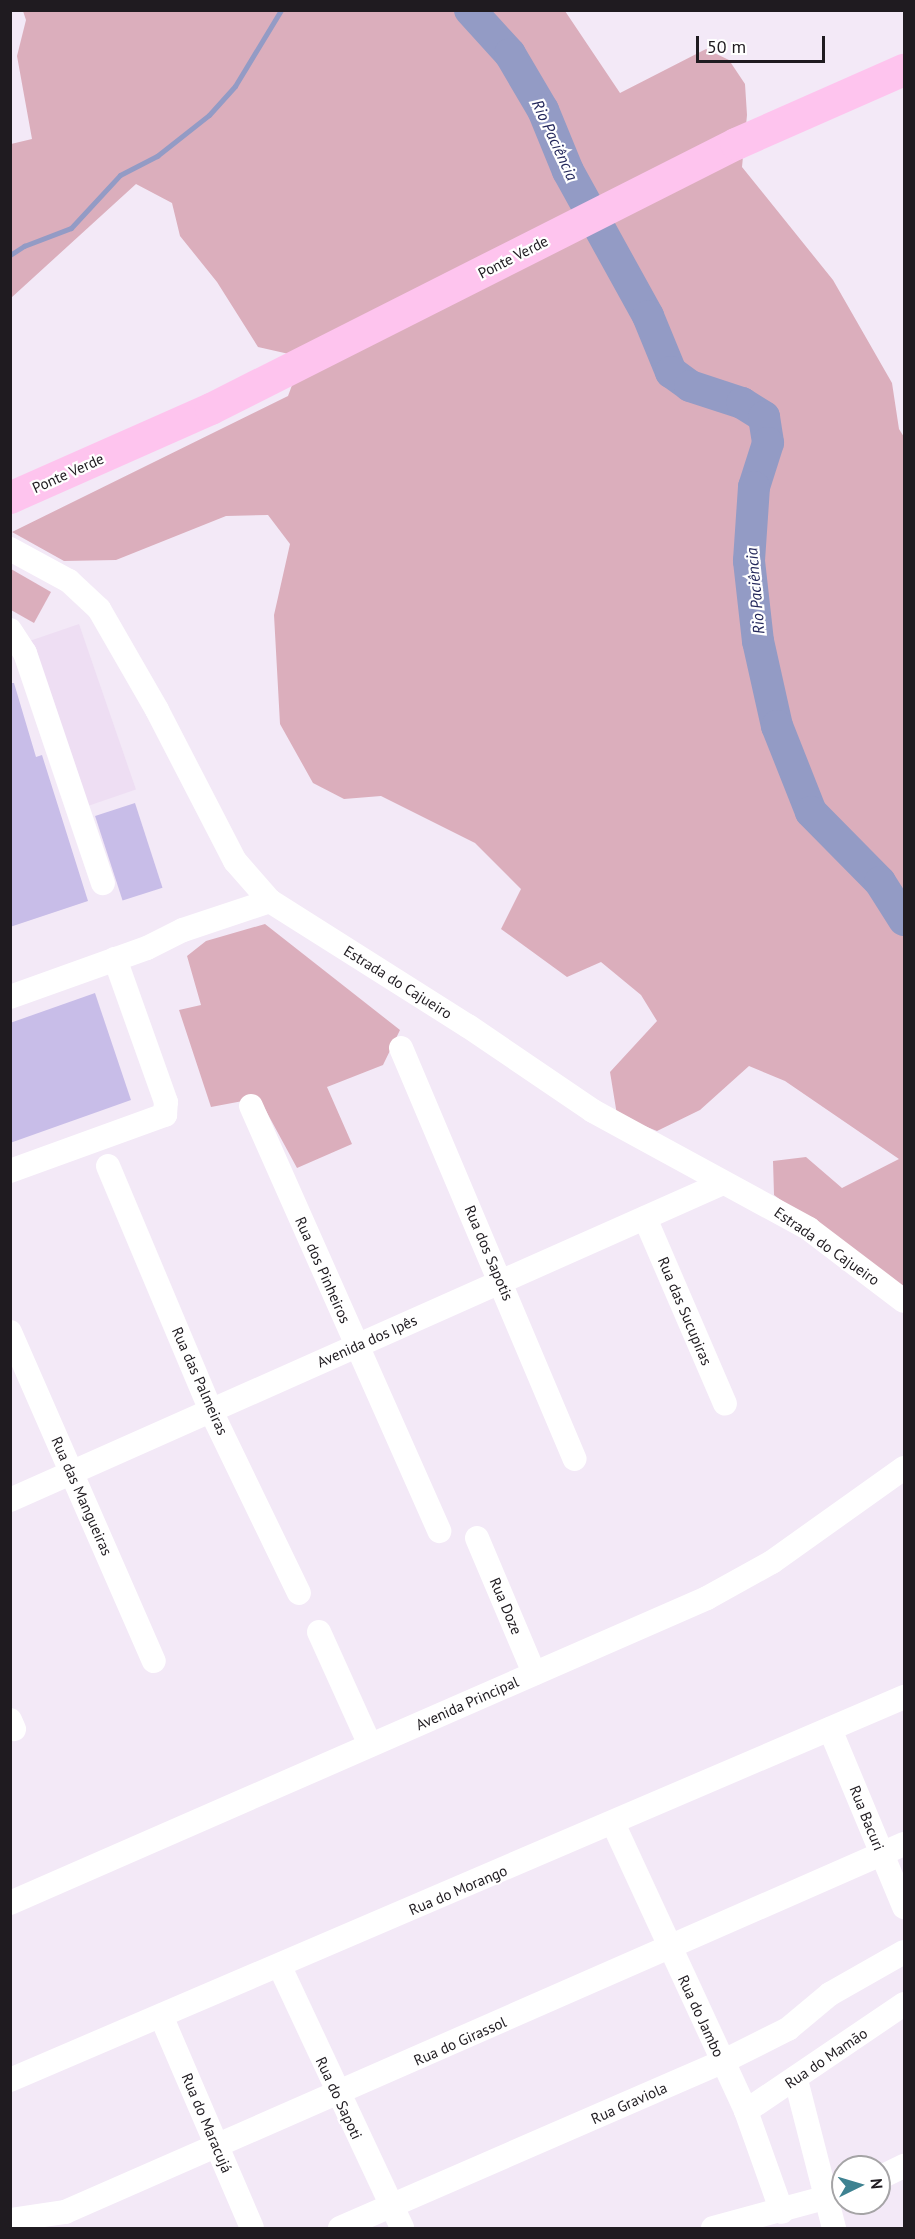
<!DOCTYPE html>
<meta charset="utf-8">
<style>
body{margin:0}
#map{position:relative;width:915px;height:2239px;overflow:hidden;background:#f3e9f7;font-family:"PT Sans",sans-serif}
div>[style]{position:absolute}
.built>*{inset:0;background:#eedef3;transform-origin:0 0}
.green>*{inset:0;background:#dbaebc}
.stream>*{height:5px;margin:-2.5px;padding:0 2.5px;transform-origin:2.5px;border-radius:2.5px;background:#939bc5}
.river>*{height:32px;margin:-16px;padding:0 16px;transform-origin:16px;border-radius:16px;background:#939bc5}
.building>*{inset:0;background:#c8bde8;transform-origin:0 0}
.minor>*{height:24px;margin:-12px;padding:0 12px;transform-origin:12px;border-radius:12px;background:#fff}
.major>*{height:32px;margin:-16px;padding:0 16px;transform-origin:16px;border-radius:16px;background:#fec4ee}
span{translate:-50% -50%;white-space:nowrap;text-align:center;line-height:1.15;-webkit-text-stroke:4.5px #fff;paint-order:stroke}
.street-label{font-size:15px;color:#1f1b20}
.water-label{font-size:16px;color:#23275b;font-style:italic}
.frame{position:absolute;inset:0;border:12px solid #1f1b20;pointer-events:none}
.north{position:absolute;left:831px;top:2155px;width:60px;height:60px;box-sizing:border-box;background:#fff;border:2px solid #a5a4a6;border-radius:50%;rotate:85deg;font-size:16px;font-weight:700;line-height:24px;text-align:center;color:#1f1b20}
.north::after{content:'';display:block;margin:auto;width:21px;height:27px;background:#3e8291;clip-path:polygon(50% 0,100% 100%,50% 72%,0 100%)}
.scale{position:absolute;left:696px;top:36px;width:129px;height:27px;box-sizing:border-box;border:3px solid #1f1b20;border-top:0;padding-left:8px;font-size:18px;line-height:21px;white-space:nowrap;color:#1f1b20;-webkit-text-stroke:4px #fff;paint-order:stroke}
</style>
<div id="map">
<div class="built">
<div style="left:79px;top:624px;width:175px;height:67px;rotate:71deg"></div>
</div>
<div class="green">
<div style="clip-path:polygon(23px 11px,565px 11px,620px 93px,706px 49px,729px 60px,745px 84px,747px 115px,742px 167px,833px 280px,892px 383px,899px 429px,904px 437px,904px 1291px,774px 1195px,773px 1161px,806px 1157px,842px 1188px,899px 1159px,785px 1081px,749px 1066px,700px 1110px,657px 1131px,617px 1115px,610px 1072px,657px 1021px,641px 995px,601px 962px,567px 977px,501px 929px,521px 889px,475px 843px,381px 796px,344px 799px,313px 783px,280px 724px,274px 615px,290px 544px,268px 515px,226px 516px,116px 560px,64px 561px,12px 532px,288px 396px,301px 361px,289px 354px,258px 347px,217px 282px,180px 236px,172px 203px,136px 184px,11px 298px,11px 144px,32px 139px,17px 56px,26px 20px)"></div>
<div style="clip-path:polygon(11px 569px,51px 592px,34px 623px,11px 610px)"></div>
<div style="clip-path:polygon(265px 924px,400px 1030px,383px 1065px,327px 1087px,352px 1144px,297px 1168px,259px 1098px,211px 1107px,179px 1010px,201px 1005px,187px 956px,206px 941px)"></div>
</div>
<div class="stream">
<div style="left:10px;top:255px;width:17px;rotate:-33deg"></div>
<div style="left:24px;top:246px;width:50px;rotate:-21deg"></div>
<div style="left:71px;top:228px;width:72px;rotate:-47.2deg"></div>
<div style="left:120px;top:175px;width:42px;rotate:-27.2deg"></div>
<div style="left:157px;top:156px;width:66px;rotate:-38.3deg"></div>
<div style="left:209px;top:115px;width:39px;rotate:-48deg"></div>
<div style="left:235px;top:86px;width:89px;rotate:-58.8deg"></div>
</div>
<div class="river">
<div style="left:470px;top:10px;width:59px;rotate:47.7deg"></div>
<div style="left:510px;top:54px;width:65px;rotate:59.5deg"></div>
<div style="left:543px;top:110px;width:66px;rotate:67.7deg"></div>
<div style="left:568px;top:171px;width:166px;rotate:61.1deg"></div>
<div style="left:648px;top:316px;width:61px;rotate:67.7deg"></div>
<div style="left:671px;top:372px;width:24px;rotate:36deg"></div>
<div style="left:690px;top:386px;width:55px;rotate:18.1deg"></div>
<div style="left:742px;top:403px;width:26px;rotate:32deg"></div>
<div style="left:764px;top:417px;width:26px;rotate:81deg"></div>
<div style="left:768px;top:443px;width:46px;rotate:107.7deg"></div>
<div style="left:754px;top:487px;width:74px;rotate:93.9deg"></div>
<div style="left:749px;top:561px;width:81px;rotate:83.6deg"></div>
<div style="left:758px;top:641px;width:87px;rotate:77.4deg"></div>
<div style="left:777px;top:726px;width:92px;rotate:68.4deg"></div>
<div style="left:811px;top:812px;width:98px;rotate:45.4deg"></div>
<div style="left:880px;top:882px;width:45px;rotate:57.7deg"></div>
</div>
<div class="building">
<div style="clip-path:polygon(10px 683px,14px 683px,36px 757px,42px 755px,88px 901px,10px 927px)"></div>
<div style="left:135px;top:803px;width:89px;height:42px;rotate:72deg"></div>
<div style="clip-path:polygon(95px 993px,131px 1100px,10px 1143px,10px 1023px)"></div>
</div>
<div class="minor">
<div style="left:10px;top:549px;width:67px;rotate:28.5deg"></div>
<div style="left:69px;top:581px;width:41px;rotate:43deg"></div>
<div style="left:99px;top:609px;width:116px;rotate:60.1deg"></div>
<div style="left:157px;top:710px;width:170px;rotate:62.7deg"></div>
<div style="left:235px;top:861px;width:53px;rotate:48.8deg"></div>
<div style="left:270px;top:901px;width:234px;rotate:32.3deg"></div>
<div style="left:468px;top:1026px;width:151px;rotate:34.2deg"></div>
<div style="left:593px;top:1111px;width:246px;rotate:28.6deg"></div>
<div style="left:809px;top:1229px;width:119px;rotate:37.2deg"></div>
<div style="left:10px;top:630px;width:27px;rotate:57deg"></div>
<div style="left:25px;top:653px;width:243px;rotate:71.3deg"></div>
<div style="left:10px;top:997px;width:145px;rotate:-19.7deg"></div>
<div style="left:147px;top:948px;width:40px;rotate:-26.6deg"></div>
<div style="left:183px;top:930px;width:92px;rotate:-18.4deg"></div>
<div style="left:401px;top:1048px;width:446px;rotate:67.1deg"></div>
<div style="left:251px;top:1106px;width:465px;rotate:66.1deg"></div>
<div style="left:108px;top:1166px;width:266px;rotate:67.2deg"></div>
<div style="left:211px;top:1411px;width:202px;rotate:64.2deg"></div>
<div style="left:10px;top:1171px;width:165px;rotate:-19.9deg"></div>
<div style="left:165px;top:1115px;width:13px;rotate:-86deg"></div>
<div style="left:166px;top:1102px;width:152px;rotate:-109.6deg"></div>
<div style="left:645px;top:1218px;width:202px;rotate:66.7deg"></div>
<div style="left:10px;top:1332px;width:359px;rotate:66.4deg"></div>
<div style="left:10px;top:1500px;width:780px;rotate:-23.97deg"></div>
<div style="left:477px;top:1538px;width:147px;rotate:67.1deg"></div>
<div style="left:319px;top:1632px;width:124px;rotate:65.7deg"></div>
<div style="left:10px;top:1720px;width:10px;rotate:66deg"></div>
<div style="left:830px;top:1729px;width:193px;rotate:67.4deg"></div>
<div style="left:613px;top:1823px;width:317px;rotate:65.2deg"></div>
<div style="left:746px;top:2111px;width:107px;rotate:70.4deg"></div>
<div style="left:10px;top:1903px;width:761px;rotate:-23.63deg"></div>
<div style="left:707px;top:1598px;width:74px;rotate:-29deg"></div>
<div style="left:772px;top:1562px;width:162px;rotate:-35.5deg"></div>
<div style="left:280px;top:1967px;width:288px;rotate:64.9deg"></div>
<div style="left:162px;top:2018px;width:228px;rotate:66.8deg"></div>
<div style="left:10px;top:2080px;width:973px;rotate:-23.19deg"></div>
<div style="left:796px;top:2080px;width:153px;rotate:75.6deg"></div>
<div style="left:746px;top:2111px;width:191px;rotate:-34.1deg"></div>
<div style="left:879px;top:2178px;width:28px;rotate:-26deg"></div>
<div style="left:10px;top:2220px;width:56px;rotate:-8.3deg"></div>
<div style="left:65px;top:2212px;width:916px;rotate:-23.68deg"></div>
<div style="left:340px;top:2228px;width:417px;rotate:-23.5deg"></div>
<div style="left:722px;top:2062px;width:74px;rotate:-26.6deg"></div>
<div style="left:788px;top:2029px;width:55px;rotate:-39.8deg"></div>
<div style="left:830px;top:1994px;width:85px;rotate:-29.6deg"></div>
<div style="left:713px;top:2228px;width:135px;rotate:-15.1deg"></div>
</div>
<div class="major">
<div style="left:10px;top:498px;width:220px;rotate:-23.9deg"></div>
<div style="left:211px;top:409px;width:588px;rotate:-26.78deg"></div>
<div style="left:736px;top:144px;width:184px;rotate:-23.8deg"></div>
</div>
<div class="street-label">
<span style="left:513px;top:257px;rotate:-27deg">Ponte Verde</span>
<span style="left:68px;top:473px;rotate:-24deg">Ponte Verde</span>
<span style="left:398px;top:982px;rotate:32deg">Estrada do Cajueiro</span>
<span style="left:827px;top:1246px;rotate:35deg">Estrada do Cajueiro</span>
<span style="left:489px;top:1253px;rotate:67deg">Rua dos Sapotis</span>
<span style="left:323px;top:1270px;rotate:66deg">Rua dos Pinheiros</span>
<span style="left:685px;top:1311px;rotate:67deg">Rua das Sucupiras</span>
<span style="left:367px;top:1341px;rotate:-24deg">Avenida dos Ipês</span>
<span style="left:200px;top:1381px;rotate:66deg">Rua das Palmeiras</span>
<span style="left:82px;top:1496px;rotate:66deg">Rua das Mangueiras</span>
<span style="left:506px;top:1606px;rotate:67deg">Rua Doze</span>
<span style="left:467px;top:1703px;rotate:-24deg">Avenida Principal</span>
<span style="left:867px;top:1818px;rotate:68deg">Rua Bacuri</span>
<span style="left:458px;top:1890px;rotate:-23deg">Rua do Morango</span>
<span style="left:701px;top:2016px;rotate:65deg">Rua do Jambo</span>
<span style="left:460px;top:2041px;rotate:-24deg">Rua do Girassol</span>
<span style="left:826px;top:2058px;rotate:-34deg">Rua do Mamão</span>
<span style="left:339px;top:2098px;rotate:65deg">Rua do Sapoti</span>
<span style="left:629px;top:2103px;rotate:-24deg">Rua Graviola</span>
<span style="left:207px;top:2123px;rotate:67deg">Rua do Maracujá</span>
</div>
<div class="water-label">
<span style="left:555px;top:140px;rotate:65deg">Rio Paciência</span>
<span style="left:755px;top:591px;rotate:-95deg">Rio Paciência</span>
</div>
<div class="frame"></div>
<div class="north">N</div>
<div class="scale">50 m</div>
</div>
